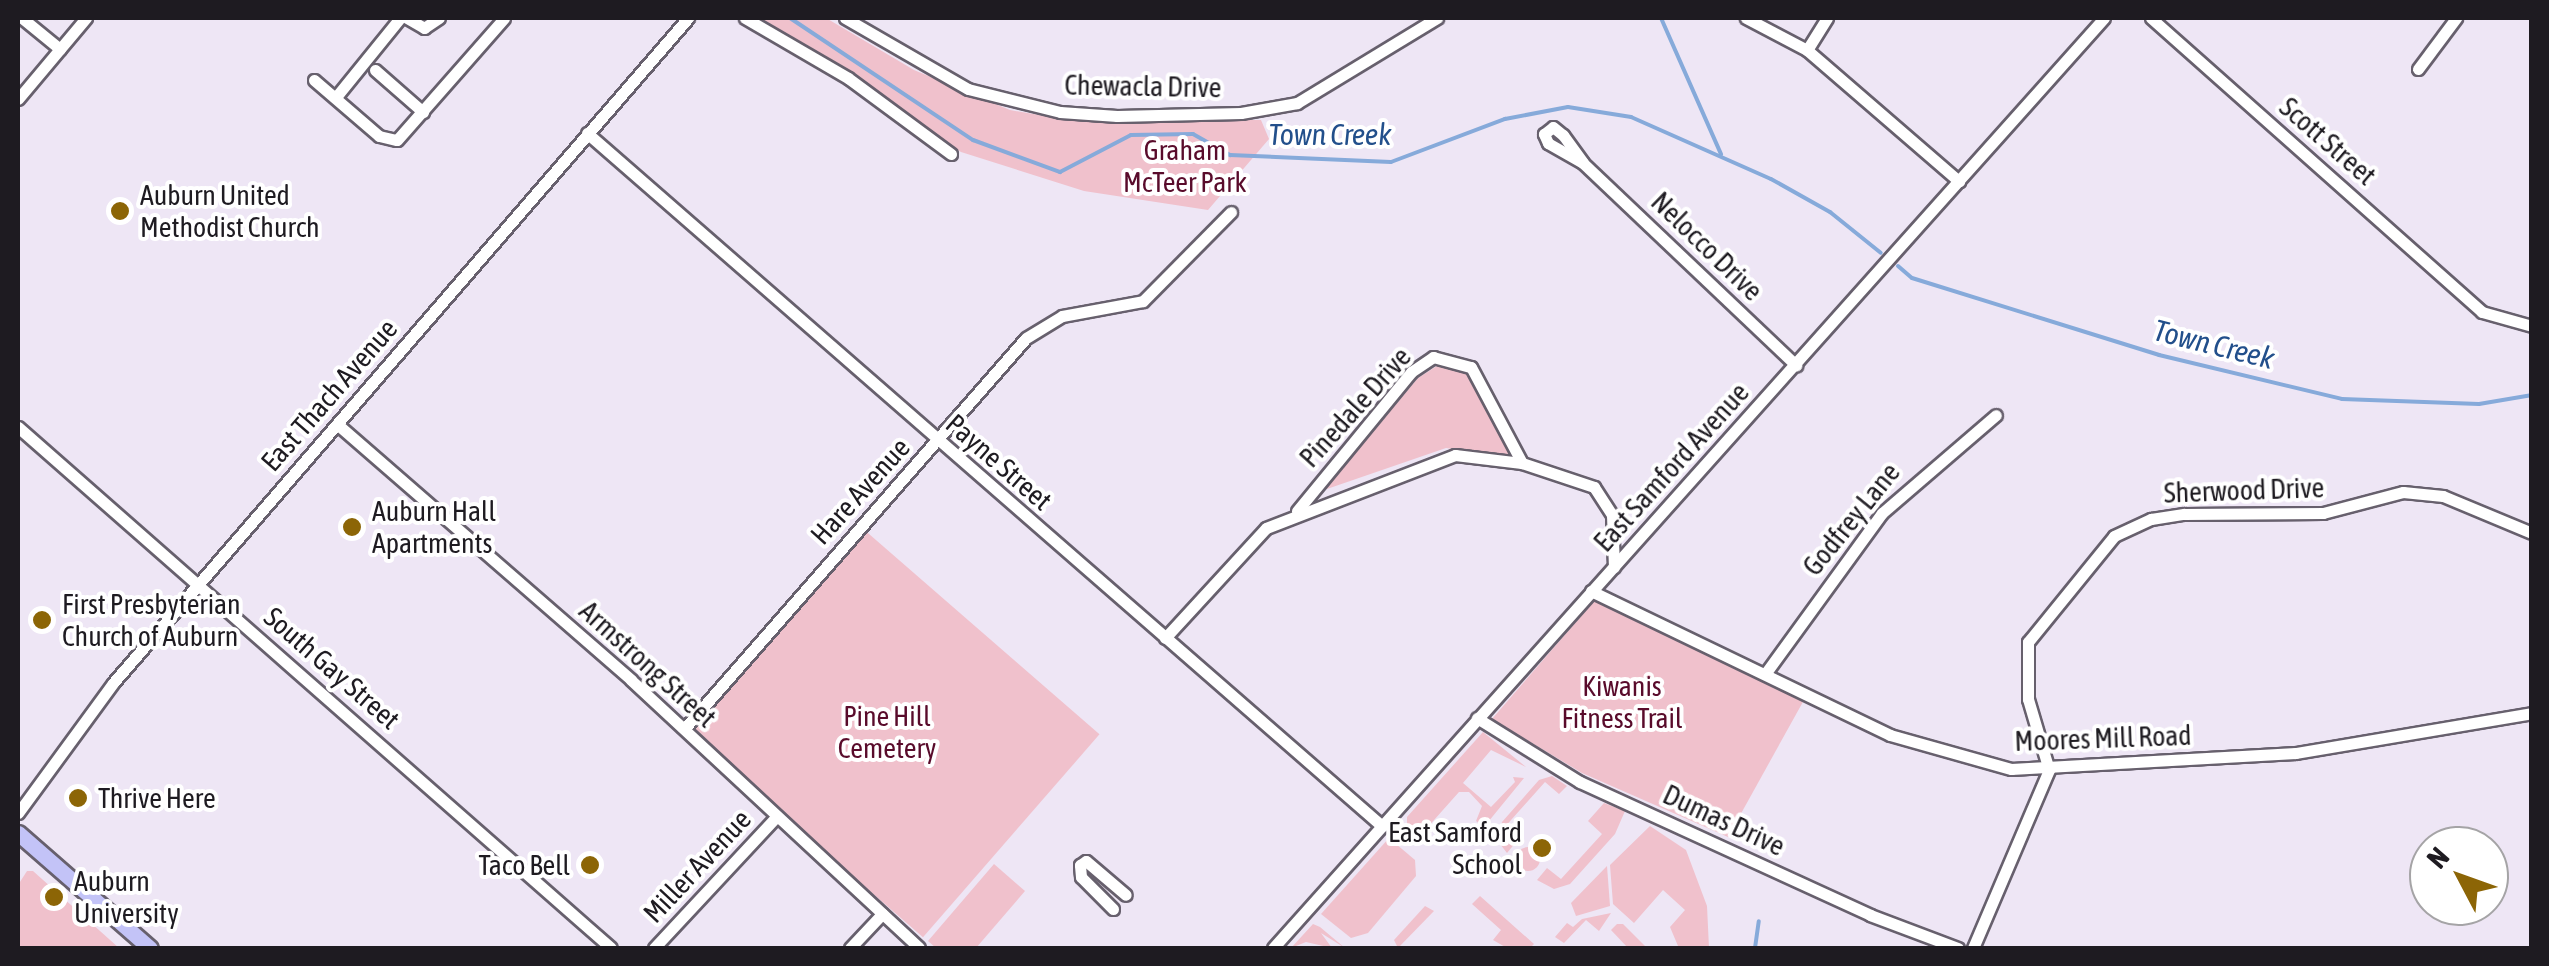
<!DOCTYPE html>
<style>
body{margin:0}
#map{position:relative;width:2549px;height:966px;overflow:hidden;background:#eee6f5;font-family:"Asap Condensed",sans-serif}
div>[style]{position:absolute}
.green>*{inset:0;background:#f0c1cc;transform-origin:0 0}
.round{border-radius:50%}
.stream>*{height:4px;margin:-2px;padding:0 2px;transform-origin:2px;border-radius:2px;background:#86aada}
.roads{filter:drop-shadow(2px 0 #67606d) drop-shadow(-2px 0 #67606d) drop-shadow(0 2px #67606d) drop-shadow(0 -2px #67606d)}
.minor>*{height:11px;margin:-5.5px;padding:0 5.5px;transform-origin:5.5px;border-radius:5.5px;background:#fff}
.major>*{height:15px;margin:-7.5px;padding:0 7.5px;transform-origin:7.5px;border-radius:7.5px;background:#c3c3f7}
.dots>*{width:28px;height:28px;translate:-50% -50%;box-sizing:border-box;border:5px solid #fff;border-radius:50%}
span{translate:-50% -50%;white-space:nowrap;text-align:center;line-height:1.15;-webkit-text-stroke:8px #fff;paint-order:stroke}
.street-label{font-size:28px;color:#1e1b21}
.park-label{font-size:28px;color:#590b2b}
.poi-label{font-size:28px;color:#1e1b21}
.left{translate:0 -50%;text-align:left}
.right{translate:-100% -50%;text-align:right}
.water-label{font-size:30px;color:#224f8b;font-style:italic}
.frame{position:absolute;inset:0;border:20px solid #1e1b21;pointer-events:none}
.north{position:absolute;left:2409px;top:826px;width:100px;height:100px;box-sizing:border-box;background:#fff;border:2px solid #a5a4a6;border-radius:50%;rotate:311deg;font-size:28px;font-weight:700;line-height:40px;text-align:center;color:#1e1b21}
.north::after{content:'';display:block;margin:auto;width:35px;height:45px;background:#8c6506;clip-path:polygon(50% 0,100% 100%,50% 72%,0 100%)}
</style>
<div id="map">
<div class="green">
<div style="clip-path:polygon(755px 18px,826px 18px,914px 70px,1010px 110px,1068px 120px,1261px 120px,1269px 139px,1208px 210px,1084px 191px,961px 152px)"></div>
<div style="clip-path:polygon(1437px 366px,1464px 371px,1475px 382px,1514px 458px,1446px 448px,1324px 490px,1418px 378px)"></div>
<div style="left:861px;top:527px;width:316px;height:269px;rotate:41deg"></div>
<div style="clip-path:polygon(1595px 600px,1804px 700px,1728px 837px,1582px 773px,1492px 719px)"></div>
<div style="clip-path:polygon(1483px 732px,1526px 767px,1491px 750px,1463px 783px,1491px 807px,1515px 782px,1513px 777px,1524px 778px,1484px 827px,1476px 821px,1482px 806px,1469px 792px,1459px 792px,1418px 838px,1407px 828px,1407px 817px)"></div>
<div style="clip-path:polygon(1552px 776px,1567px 786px,1559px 794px,1545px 782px,1503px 829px,1516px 842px,1507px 853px,1497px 840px,1502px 822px,1539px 780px)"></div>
<div style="clip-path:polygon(1604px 803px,1625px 811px,1615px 834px,1570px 884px,1554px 889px,1537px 880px,1547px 868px,1561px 879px,1602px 834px,1588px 821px)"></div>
<div style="clip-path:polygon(1650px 826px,1686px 850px,1707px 906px,1709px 948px,1678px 946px,1670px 927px,1685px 910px,1663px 890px,1634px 923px,1613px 904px,1610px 865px)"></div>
<div style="clip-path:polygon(1389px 838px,1415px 860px,1416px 876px,1368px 933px,1351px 938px,1321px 914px)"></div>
<div class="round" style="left:1516px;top:847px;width:24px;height:24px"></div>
<div style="clip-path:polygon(994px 864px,1025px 891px,976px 948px,936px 948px,928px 941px)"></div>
<div style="clip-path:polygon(1607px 866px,1610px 906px,1576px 916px,1571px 903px)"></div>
<div style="clip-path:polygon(27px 871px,33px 871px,119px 948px,18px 948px,18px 885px)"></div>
<div style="clip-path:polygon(1480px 896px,1534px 944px,1530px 948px,1507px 948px,1493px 940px,1501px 930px,1472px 904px)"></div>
<div style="clip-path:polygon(1425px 906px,1434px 911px,1398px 948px,1394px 940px)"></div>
<div style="clip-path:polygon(1611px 913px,1599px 931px,1586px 920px,1564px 943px,1555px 937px,1567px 923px,1573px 927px,1582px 919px)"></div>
<div style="clip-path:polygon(1313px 924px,1320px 927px,1345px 948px,1321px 933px,1332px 948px,1306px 942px,1291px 948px)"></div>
<div style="clip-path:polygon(1617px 924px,1623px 924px,1647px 948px,1628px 948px,1611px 930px)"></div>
</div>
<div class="stream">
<div style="left:790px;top:18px;width:220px;rotate:33.7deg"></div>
<div style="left:973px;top:140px;width:93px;rotate:20.2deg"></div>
<div style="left:1060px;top:172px;width:80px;rotate:-27.5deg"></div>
<div style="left:1131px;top:135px;width:62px;rotate:-0.9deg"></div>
<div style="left:1193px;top:134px;width:43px;rotate:29.6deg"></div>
<div style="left:1230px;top:155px;width:161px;rotate:2.5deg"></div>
<div style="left:1391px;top:162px;width:122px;rotate:-20.7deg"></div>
<div style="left:1505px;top:119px;width:64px;rotate:-10.8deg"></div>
<div style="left:1568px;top:107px;width:64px;rotate:9deg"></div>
<div style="left:1631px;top:117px;width:153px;rotate:23.9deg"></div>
<div style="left:1771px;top:179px;width:68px;rotate:29.2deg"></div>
<div style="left:1830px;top:212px;width:65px;rotate:38.8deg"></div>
<div style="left:1661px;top:18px;width:149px;rotate:66.2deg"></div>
<div style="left:1898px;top:266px;width:18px;rotate:41deg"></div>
<div style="left:1912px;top:278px;width:259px;rotate:17.3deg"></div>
<div style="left:2159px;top:355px;width:188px;rotate:13.5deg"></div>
<div style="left:2342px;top:399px;width:137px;rotate:2.1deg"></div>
<div style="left:2479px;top:404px;width:54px;rotate:-9.6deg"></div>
<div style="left:1755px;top:948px;width:27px;rotate:-82deg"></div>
</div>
<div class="roads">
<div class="minor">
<div style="left:22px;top:18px;width:49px;rotate:39.2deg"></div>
<div style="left:407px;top:18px;width:20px;rotate:30deg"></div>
<div style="left:424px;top:28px;width:18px;rotate:-34deg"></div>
<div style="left:745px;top:18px;width:119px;rotate:30.2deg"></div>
<div style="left:848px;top:78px;width:128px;rotate:36.4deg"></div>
<div style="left:845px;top:18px;width:142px;rotate:30deg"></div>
<div style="left:968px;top:89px;width:95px;rotate:14deg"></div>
<div style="left:1060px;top:112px;width:57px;rotate:4deg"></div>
<div style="left:1117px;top:116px;width:124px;rotate:-1.4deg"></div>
<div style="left:1241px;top:113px;width:57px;rotate:-10.1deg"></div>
<div style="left:1297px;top:103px;width:164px;rotate:-31.3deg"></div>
<div style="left:1746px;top:18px;width:69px;rotate:27.7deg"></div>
<div style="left:1807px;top:50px;width:201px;rotate:40.8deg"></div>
<div style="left:2151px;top:18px;width:443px;rotate:41.6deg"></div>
<div style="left:2482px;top:312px;width:52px;rotate:15.6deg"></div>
<div style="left:1807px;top:50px;width:38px;rotate:-58deg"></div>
<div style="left:2418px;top:69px;width:64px;rotate:-53.3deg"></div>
<div style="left:375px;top:70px;width:64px;rotate:41.2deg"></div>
<div style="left:314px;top:80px;width:86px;rotate:40.7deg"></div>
<div style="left:379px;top:136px;width:18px;rotate:13deg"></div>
<div style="left:397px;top:140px;width:162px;rotate:-48.7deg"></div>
<div style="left:336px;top:97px;width:102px;rotate:-51deg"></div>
<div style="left:18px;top:99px;width:106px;rotate:-50deg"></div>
<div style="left:1553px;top:127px;width:13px;rotate:39deg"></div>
<div style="left:1563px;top:135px;width:34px;rotate:54deg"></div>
<div style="left:1583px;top:163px;width:40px;rotate:-150.3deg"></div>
<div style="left:1548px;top:143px;width:10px;rotate:-114deg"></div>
<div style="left:1544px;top:134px;width:11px;rotate:-38deg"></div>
<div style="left:587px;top:133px;width:1055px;rotate:41.08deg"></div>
<div style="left:1583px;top:163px;width:294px;rotate:43.5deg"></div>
<div style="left:337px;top:424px;width:390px;rotate:41deg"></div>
<div style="left:631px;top:680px;width:393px;rotate:42.9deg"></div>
<div style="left:18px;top:427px;width:789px;rotate:41.3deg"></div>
<div style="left:1297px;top:511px;width:180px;rotate:-50.6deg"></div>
<div style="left:1411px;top:372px;width:27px;rotate:-34deg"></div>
<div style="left:1433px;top:357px;width:39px;rotate:15deg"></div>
<div style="left:1471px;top:367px;width:109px;rotate:62deg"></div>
<div style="left:1591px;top:591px;width:332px;rotate:25.7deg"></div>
<div style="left:1890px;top:735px;width:126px;rotate:15.7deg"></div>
<div style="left:2011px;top:769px;width:285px;rotate:-3.2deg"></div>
<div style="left:2296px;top:753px;width:239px;rotate:-9.6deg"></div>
<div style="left:1165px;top:638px;width:149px;rotate:-47.4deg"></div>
<div style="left:1266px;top:528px;width:203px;rotate:-21.1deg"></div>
<div style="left:1455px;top:455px;width:67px;rotate:6.8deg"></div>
<div style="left:1522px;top:463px;width:76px;rotate:18.4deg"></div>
<div style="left:1594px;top:487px;width:33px;rotate:57deg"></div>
<div style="left:1612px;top:515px;width:52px;rotate:87.8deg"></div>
<div style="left:1765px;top:674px;width:199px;rotate:-54deg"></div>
<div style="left:1882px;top:513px;width:150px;rotate:-40.7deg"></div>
<div style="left:1477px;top:718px;width:121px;rotate:31.9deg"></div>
<div style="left:1580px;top:782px;width:319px;rotate:24.6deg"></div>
<div style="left:1870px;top:915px;width:94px;rotate:20.6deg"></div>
<div style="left:684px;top:729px;width:519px;rotate:-48.82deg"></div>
<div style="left:1026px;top:338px;width:42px;rotate:-31.4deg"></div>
<div style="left:1062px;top:316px;width:82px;rotate:-10.5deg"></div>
<div style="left:1143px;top:301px;width:125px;rotate:-45.3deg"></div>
<div style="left:18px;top:813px;width:161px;rotate:-53.8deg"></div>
<div style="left:113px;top:683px;width:879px;rotate:-49.15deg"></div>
<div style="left:1113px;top:909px;width:45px;rotate:-135deg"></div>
<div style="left:1081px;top:877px;width:12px;rotate:-95deg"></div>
<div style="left:1080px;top:865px;width:7px;rotate:-34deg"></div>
<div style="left:1086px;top:861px;width:52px;rotate:40.4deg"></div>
<div style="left:654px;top:948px;width:179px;rotate:-47deg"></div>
<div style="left:850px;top:948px;width:47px;rotate:-46.7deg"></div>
<div style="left:1273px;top:948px;width:1247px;rotate:-48.22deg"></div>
<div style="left:1973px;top:948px;width:194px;rotate:-66.9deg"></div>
<div style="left:2049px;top:770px;width:74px;rotate:-106.5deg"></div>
<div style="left:2028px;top:699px;width:57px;rotate:-90deg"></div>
<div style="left:2028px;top:642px;width:136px;rotate:-50.9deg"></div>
<div style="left:2114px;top:536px;width:41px;rotate:-24.7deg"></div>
<div style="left:2151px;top:519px;width:33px;rotate:-9deg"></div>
<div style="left:2184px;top:514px;width:139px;rotate:-0.4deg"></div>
<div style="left:2323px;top:513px;width:83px;rotate:-14.7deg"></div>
<div style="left:2403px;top:492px;width:40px;rotate:5.7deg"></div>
<div style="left:2443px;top:496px;width:96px;rotate:22.6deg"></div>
</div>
<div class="major">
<div style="left:18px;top:833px;width:175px;rotate:41.1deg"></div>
</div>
</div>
<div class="dots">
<div style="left:120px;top:211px;background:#8c6506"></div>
<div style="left:352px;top:527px;background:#8c6506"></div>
<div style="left:42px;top:620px;background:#8c6506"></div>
<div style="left:78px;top:798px;background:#8c6506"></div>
<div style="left:1542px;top:848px;background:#8c6506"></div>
<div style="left:590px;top:865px;background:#8c6506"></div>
<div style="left:54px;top:897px;background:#8c6506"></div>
</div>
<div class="street-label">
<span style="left:1143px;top:86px;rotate:1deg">Chewacla Drive</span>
<span style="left:2328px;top:141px;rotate:41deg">Scott Street</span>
<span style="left:1707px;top:246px;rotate:44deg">Nelocco Drive</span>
<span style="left:329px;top:395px;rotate:-49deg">East Thach Avenue</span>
<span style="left:1355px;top:407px;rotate:-48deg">Pinedale Drive</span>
<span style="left:999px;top:462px;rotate:41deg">Payne Street</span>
<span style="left:1671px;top:467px;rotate:-48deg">East Samford Avenue</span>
<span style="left:2244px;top:490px;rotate:-2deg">Sherwood Drive</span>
<span style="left:860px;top:491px;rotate:-48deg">Hare Avenue</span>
<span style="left:1851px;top:519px;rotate:-51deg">Godfrey Lane</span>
<span style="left:648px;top:664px;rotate:42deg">Armstrong Street</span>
<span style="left:332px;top:668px;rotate:41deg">South Gay Street</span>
<span style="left:2103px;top:738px;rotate:-2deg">Moores Mill Road</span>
<span style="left:1724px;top:820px;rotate:25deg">Dumas Drive</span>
<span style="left:697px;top:866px;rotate:-47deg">Miller Avenue</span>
</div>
<div class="park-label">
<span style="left:1185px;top:166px">Graham<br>McTeer Park</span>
<span style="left:1622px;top:702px">Kiwanis<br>Fitness Trail</span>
<span style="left:887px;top:732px">Pine Hill<br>Cemetery</span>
</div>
<div class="poi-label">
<span class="left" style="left:140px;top:211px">Auburn United<br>Methodist Church</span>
<span class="left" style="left:372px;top:527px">Auburn Hall<br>Apartments</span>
<span class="left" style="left:62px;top:620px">First Presbyterian<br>Church of Auburn</span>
<span class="left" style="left:98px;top:798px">Thrive Here</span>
<span class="right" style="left:1522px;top:848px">East Samford<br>School</span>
<span class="right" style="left:570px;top:865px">Taco Bell</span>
<span class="left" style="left:74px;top:897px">Auburn<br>University</span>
</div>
<div class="water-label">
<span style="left:1330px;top:134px">Town Creek</span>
<span style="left:2214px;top:344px;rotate:14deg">Town Creek</span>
</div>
<div class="frame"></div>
<div class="north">N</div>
</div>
